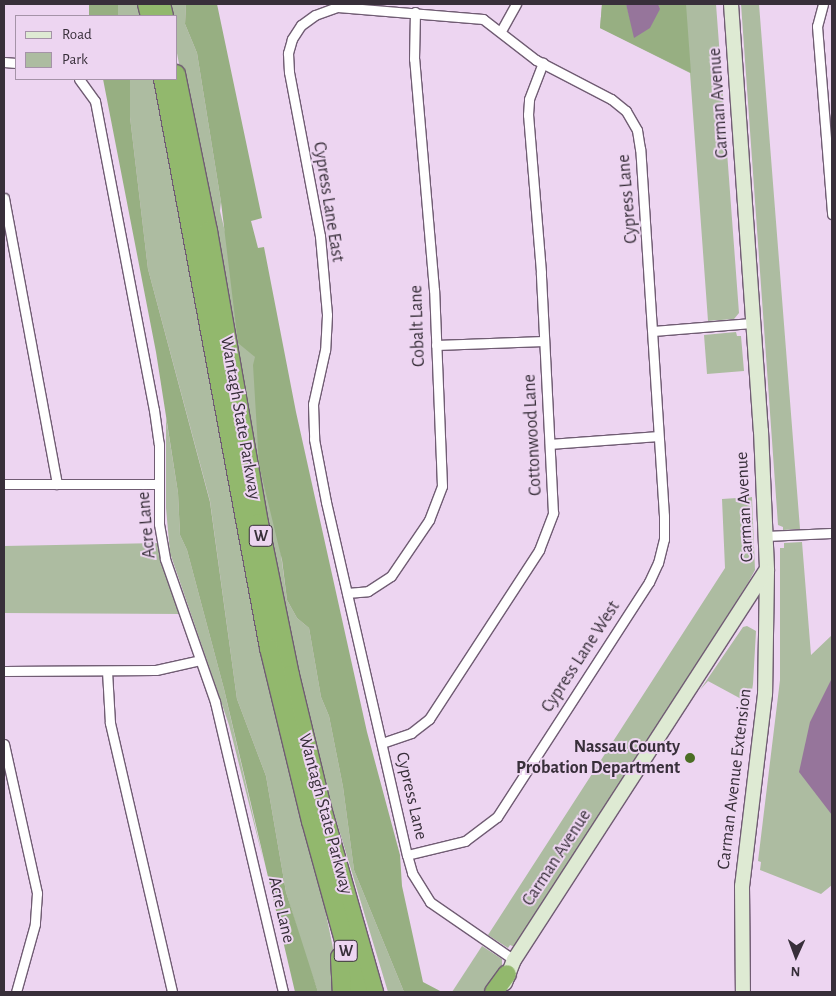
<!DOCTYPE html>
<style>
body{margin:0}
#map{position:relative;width:836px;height:996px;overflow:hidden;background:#edd5f1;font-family:"Alegreya Sans",sans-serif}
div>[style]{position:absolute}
.green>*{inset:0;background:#adbca1}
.forest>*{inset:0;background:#97af82;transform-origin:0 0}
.water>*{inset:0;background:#96759b}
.roads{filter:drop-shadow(1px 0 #705c73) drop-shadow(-1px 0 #705c73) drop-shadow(0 1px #705c73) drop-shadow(0 -1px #705c73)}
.minor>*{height:9px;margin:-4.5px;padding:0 4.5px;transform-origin:4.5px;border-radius:4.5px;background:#fff}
.secondary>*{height:14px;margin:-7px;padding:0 7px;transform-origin:7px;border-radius:7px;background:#deead3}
.motorway>*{height:18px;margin:-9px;padding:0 9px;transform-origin:9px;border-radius:9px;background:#92b86d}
.dots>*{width:14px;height:14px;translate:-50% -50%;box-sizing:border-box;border:2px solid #edd5f1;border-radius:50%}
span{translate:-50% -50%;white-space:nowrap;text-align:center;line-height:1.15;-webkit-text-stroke:4px #edd5f1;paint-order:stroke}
.shield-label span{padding:1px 4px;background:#edd5f1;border:1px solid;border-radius:4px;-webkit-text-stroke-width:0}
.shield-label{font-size:16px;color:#382f3a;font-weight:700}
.street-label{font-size:18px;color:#382f3a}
.poi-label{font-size:18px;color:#382f3a;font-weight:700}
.right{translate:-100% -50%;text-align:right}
.frame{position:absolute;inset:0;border:5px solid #382f3a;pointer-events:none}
.legend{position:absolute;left:15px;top:15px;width:162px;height:65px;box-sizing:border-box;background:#edd5f1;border:1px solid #a593a8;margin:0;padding:6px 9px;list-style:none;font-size:15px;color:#382f3a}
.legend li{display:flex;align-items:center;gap:10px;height:25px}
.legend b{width:25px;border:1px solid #a593a8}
.north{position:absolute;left:771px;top:931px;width:50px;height:50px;-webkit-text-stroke:4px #edd5f1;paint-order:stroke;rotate:182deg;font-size:14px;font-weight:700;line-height:20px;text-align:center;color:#382f3a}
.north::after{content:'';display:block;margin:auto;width:18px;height:22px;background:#382f3a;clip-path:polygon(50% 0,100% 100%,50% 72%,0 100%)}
</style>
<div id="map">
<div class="green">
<div style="clip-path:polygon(118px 4px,140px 4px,143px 16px,117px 16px)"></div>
<div style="clip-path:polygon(167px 4px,186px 4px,185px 24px,197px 53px,221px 202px,220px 211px,255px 357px,287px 600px,297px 618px,309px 628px,321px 697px,329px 716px,343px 787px,354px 870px,404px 992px,388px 992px,324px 780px,286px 624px,176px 48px,176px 16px,169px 16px)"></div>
<div style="clip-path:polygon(602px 4px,716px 4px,739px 313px,734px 319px,708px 321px,690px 73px,600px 28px)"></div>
<div style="clip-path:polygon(741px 4px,759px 4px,800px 529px,783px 530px,783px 527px,778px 525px)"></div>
<div style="clip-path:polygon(130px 79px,156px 79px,334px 953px,338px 992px,318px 992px,306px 958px,286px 892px,266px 776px,237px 699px,210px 501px,148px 269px,130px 117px)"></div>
<div style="clip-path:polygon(736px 332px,737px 336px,741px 336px,744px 371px,707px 374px,704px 335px)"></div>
<div style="clip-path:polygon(166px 417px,178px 493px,180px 535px,187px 550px,224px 689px,264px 863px,229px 725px,170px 553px,166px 508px)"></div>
<div style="clip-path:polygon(752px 497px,755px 570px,748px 583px,515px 947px,510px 945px,508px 948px,488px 935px,725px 568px,722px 499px)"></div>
<div style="clip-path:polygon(802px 542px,811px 655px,832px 635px,832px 885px,821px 894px,760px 870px,761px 862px,758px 861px,780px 680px,780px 548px,784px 548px,784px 543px)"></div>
<div style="clip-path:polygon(160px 543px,181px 614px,4px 613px,4px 546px)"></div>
<div style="clip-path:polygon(747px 626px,756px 631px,753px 684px,745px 735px,741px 731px,745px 701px,708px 681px,700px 690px,743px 627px)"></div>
<div style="clip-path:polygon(482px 946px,502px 959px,502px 968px,485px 992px,452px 992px)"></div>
</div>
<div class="forest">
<div style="left:89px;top:4px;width:29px;height:12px"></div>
<div style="clip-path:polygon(186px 4px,217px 4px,262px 218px,251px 221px,258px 248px,264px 247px,296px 412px,367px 732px,400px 855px,402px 886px,423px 982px,442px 992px,404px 992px,354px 870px,343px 787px,329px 716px,321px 697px,309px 628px,297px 618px,287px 600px,282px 560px,259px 465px,253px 365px,255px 357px,238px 343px,221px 202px,197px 53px,185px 24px)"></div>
<div style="clip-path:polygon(602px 4px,626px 4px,635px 37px,660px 9px,658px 4px,686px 4px,691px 73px,600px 28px)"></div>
<div style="clip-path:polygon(103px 79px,130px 79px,130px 117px,148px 269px,210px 502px,237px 699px,266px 776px,286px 892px,318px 992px,295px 992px,224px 689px,187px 550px,180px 535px,178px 493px,156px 352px)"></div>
</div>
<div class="water">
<div style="clip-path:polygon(626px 4px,658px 4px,660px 9px,650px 28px,634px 38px)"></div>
<div style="clip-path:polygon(832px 678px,832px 815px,799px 772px,810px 722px)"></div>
</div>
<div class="roads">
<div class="minor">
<div style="left:823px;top:4px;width:23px;rotate:105deg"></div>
<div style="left:817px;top:26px;width:189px;rotate:85.4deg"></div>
<div style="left:501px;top:31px;width:31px;rotate:-61deg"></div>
<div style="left:4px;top:62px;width:12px;rotate:5deg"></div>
<div style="left:79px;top:79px;width:27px;rotate:54deg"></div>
<div style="left:95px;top:101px;width:315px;rotate:79.2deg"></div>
<div style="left:154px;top:410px;width:34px;rotate:82deg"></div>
<div style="left:159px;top:444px;width:80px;rotate:90deg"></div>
<div style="left:159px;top:524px;width:36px;rotate:80deg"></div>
<div style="left:165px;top:559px;width:151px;rotate:70.7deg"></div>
<div style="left:215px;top:702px;width:298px;rotate:76.8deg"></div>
<div style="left:4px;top:198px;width:291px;rotate:79.5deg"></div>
<div style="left:653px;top:331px;width:99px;rotate:-4.6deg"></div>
<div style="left:436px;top:345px;width:108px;rotate:-2.1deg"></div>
<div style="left:550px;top:444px;width:108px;rotate:-4.2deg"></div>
<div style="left:4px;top:484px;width:155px"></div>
<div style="left:765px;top:536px;width:67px;rotate:-2.6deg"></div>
<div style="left:347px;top:593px;width:21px;rotate:-5deg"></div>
<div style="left:368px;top:591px;width:27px;rotate:-33deg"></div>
<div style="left:391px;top:576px;width:68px;rotate:-55.8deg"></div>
<div style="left:429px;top:520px;width:36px;rotate:-69deg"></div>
<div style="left:442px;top:486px;width:196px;rotate:-92.3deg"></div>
<div style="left:434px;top:290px;width:232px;rotate:-94.9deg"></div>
<div style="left:414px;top:59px;width:47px;rotate:-88.8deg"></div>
<div style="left:4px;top:671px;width:152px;rotate:-0.4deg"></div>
<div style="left:156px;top:670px;width:45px;rotate:-12.8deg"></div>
<div style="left:107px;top:671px;width:52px;rotate:86.7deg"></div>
<div style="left:110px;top:723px;width:276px;rotate:77deg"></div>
<div style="left:382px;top:743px;width:31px;rotate:-19deg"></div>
<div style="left:411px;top:733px;width:23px;rotate:-38deg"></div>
<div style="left:429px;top:719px;width:202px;rotate:-56.9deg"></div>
<div style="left:539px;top:550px;width:40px;rotate:-69deg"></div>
<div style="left:553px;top:513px;width:241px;rotate:-92.9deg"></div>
<div style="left:541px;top:272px;width:158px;rotate:-94.7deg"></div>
<div style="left:528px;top:115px;width:16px;rotate:-86deg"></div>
<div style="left:529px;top:99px;width:39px;rotate:-69deg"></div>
<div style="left:4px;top:744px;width:153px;rotate:77.5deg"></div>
<div style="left:37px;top:893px;width:31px;rotate:94deg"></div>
<div style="left:35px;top:924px;width:71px;rotate:105.6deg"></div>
<div style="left:407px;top:855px;width:60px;rotate:-13.6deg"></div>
<div style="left:465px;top:841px;width:40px;rotate:-37deg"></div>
<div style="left:497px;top:817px;width:280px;rotate:-57.1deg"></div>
<div style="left:649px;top:582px;width:21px;rotate:-65deg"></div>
<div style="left:658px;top:563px;width:25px;rotate:-76deg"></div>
<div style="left:664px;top:539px;width:23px;rotate:-90deg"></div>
<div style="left:664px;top:516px;width:368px;rotate:-93.7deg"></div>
<div style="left:640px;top:149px;width:19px;rotate:-99deg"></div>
<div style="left:637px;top:130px;width:22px;rotate:-120deg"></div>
<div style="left:626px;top:111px;width:19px;rotate:-141deg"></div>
<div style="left:611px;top:99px;width:85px;rotate:-152.5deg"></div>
<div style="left:536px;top:60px;width:67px;rotate:-142.3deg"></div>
<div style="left:483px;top:19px;width:146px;rotate:-175.3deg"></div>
<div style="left:337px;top:7px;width:23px;rotate:160deg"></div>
<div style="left:315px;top:15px;width:17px;rotate:144deg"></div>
<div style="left:301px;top:25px;width:17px;rotate:123deg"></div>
<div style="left:292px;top:39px;width:15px;rotate:106deg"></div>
<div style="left:288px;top:53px;width:19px;rotate:87deg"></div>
<div style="left:289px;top:72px;width:167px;rotate:79.3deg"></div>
<div style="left:320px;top:236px;width:79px;rotate:84.9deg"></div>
<div style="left:327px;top:315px;width:35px;rotate:93deg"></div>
<div style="left:325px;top:350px;width:55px;rotate:102.5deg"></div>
<div style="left:313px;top:404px;width:35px;rotate:88deg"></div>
<div style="left:314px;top:439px;width:64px;rotate:79.2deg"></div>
<div style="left:326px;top:502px;width:362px;rotate:77.1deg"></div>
<div style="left:407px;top:855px;width:19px;rotate:74deg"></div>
<div style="left:412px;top:873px;width:34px;rotate:58deg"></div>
<div style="left:430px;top:902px;width:102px;rotate:34.6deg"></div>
</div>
<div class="secondary">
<div style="left:731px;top:4px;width:428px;rotate:86deg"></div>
<div style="left:761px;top:431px;width:140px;rotate:87.5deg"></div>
<div style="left:767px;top:571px;width:123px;rotate:90.9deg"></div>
<div style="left:765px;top:694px;width:193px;rotate:96.8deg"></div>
<div style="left:742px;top:886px;width:106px;rotate:89.5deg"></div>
<div style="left:505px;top:983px;width:25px;rotate:-69deg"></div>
<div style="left:514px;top:960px;width:463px;rotate:-57.1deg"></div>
</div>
<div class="motorway">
<div style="left:147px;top:4px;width:12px;rotate:76deg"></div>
<div style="left:161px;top:4px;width:12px;rotate:76deg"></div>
<div style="left:176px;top:74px;width:160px;rotate:78.5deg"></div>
<div style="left:208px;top:231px;width:296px;rotate:80.1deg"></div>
<div style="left:259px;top:523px;width:155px;rotate:78.5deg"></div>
<div style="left:290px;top:675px;width:137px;rotate:76.5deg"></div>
<div style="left:322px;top:808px;width:191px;rotate:74.2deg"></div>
<div style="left:163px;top:79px;width:579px;rotate:79.45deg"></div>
<div style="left:269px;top:648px;width:178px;rotate:76.4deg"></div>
<div style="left:311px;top:821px;width:177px;rotate:74.6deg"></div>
<div style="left:340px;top:957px;width:35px;rotate:87deg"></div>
<div style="left:494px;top:992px;width:22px;rotate:-54deg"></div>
</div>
</div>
<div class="dots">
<div style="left:690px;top:758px;background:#4b6d24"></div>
</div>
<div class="shield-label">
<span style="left:261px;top:536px">W</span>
<span style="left:346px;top:951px">W</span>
</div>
<div class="street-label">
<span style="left:719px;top:103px;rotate:-94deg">Carman Avenue</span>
<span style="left:628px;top:199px;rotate:-95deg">Cypress Lane</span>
<span style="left:328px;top:202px;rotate:81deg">Cypress Lane East</span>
<span style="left:418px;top:326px;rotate:-92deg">Cobalt Lane</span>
<span style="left:240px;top:418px;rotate:80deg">Wantagh State Parkway</span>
<span style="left:533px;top:435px;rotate:-93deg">Cottonwood Lane</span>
<span style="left:745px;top:507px;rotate:-93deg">Carman Avenue</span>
<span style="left:147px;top:525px;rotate:-95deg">Acre Lane</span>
<span style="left:581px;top:657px;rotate:-57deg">Cypress Lane West</span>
<span style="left:735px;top:779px;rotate:-83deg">Carman Avenue Extension</span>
<span style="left:411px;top:796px;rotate:77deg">Cypress Lane</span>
<span style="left:325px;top:814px;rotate:75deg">Wantagh State Parkway</span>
<span style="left:557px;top:858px;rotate:-57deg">Carman Avenue</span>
<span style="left:281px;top:910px;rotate:77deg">Acre Lane</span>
</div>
<div class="poi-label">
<span class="right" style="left:680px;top:758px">Nassau County<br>Probation Department</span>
</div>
<div class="frame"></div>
<ul class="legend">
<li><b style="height:6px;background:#deead3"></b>Road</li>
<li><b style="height:14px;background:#adbca1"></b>Park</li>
</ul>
<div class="north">N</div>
</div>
